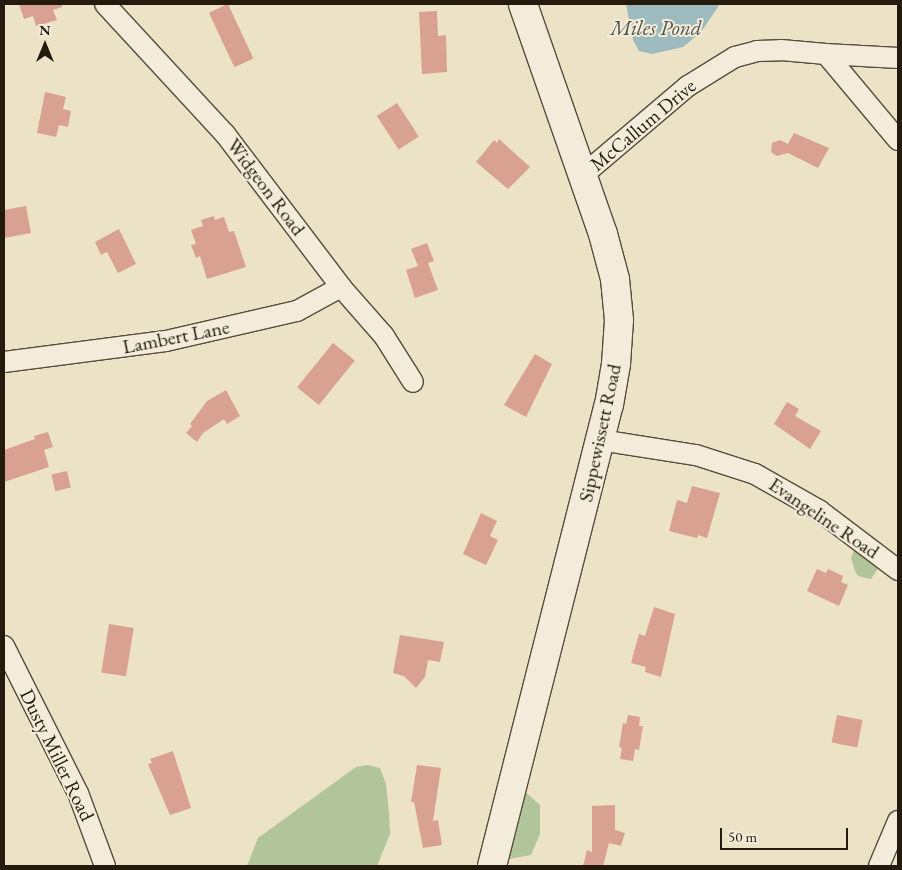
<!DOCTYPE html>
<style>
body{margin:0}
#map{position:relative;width:902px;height:870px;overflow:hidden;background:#ece2c6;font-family:"EB Garamond",serif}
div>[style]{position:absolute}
.green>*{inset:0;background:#b2c499}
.water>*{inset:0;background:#9dbbbf}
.building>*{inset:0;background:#d9a191;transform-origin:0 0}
.roads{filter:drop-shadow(1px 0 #564c3b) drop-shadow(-1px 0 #564c3b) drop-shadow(0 1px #564c3b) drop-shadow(0 -1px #564c3b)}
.minor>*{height:20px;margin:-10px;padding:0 10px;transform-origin:10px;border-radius:10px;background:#f3ecda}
.secondary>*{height:28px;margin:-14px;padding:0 14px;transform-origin:14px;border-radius:14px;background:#f3ecda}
span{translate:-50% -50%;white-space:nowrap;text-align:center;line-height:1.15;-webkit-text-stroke:4px #f3ecda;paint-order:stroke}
.street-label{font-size:20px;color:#241a0d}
.water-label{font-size:21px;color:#4e524b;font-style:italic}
.frame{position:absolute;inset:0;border:5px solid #241a0d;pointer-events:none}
.north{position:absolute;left:20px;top:20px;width:50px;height:50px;-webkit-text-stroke:4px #f3ecda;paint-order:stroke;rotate:0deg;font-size:14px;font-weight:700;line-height:20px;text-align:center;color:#241a0d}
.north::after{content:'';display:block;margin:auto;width:18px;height:22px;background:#241a0d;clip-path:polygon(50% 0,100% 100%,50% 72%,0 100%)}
.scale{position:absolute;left:720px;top:828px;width:128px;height:22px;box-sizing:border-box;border:2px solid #241a0d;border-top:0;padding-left:6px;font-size:15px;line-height:18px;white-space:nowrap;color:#241a0d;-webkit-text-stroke:4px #f3ecda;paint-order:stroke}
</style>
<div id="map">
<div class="green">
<div style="clip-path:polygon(856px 545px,881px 564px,871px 579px,858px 576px,855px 571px,851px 558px)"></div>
<div style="clip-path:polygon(368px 765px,380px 768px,386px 784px,389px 813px,390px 834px,377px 866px,247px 866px,258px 838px,356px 767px)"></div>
<div style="clip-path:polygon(522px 789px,540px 805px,540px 834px,531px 855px,509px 859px,507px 858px)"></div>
</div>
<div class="water">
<div style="clip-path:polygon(626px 4px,720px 4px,701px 32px,683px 47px,652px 54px,639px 51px,633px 40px)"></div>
</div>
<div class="building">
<div style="clip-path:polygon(19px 4px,62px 4px,62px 7px,53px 10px,57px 20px,36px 26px,33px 16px,24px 19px)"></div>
<div style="left:228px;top:4px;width:60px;height:21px;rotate:65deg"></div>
<div style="clip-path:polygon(437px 11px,438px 36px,446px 35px,447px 72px,422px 74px,419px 12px)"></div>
<div style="clip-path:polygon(45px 92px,66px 97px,63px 109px,71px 111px,68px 127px,59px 125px,56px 137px,37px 133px)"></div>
<div style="left:397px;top:103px;width:40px;height:24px;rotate:57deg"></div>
<div style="clip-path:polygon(794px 133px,829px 148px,818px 168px,788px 153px,777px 156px,771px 152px,772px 143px,780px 140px,788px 144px)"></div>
<div style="clip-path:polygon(499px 139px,530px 167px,508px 189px,476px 162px,494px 140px,497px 143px)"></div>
<div style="clip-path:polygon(26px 206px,31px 233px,4px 238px,4px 210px)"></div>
<div style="clip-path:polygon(214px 216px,215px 220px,224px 217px,229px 232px,234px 231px,246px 267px,207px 279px,200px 256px,196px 258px,191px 245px,196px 244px,191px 230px,203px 226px,201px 220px)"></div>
<div style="clip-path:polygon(119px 229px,136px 264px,118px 273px,107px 252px,101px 255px,95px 242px)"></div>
<div style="clip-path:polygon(427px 243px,434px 261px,428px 263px,438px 290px,415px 298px,406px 270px,418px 266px,411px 249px)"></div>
<div style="left:333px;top:343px;width:28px;height:57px;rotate:39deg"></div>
<div style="clip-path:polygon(535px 354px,552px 364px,526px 417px,504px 405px)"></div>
<div style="clip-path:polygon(226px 390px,240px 416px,227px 424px,224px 419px,203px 433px,197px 442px,186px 433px,192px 426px,190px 424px,207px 401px)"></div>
<div style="clip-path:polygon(787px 402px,799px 409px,795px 416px,821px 431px,810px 449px,774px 424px)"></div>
<div style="clip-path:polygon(48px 432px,53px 447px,44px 450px,49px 467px,4px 482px,4px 450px,35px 439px,34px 436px)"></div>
<div style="left:67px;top:471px;width:17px;height:16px;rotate:77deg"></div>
<div style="clip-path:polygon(692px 486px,720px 493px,707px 538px,698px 535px,697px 538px,669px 531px,677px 500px,687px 503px)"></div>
<div style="clip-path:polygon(481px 513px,497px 521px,490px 536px,498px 540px,486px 565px,463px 554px)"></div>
<div style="clip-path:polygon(817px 569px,826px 573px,828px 569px,843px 576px,841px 582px,848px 585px,839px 606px,807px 591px)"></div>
<div style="clip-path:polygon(654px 607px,675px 614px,661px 677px,645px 672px,646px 667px,631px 663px,639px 634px,645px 636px)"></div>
<div style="left:109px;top:624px;width:25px;height:49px;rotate:9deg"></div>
<div style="clip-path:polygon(400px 635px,444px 642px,440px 662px,428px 660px,425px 677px,416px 688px,404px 676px,393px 673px)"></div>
<div style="clip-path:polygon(628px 715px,640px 717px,639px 726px,643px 726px,639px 750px,635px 749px,633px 761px,620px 759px,622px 748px,619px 747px,623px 723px,626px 724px)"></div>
<div style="left:837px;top:715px;width:26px;height:28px;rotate:11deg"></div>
<div style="clip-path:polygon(173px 751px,191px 808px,170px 815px,148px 764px,152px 763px,150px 759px)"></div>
<div style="clip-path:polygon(417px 765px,441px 768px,433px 821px,438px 820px,442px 845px,423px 848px,414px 802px,411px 802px)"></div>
<div style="clip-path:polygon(615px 805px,615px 830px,625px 833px,621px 846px,609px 843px,603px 866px,583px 866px,587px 850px,592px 852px,592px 806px)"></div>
</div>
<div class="roads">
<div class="minor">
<div style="left:105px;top:4px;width:177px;rotate:47.3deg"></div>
<div style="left:225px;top:134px;width:192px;rotate:52.8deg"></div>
<div style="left:341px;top:287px;width:65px;rotate:48.7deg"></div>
<div style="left:384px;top:336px;width:54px;rotate:57.8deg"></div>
<div style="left:826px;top:54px;width:72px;rotate:3.2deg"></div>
<div style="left:583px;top:175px;width:138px;rotate:-40.3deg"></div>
<div style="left:688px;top:86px;width:55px;rotate:-31.7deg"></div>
<div style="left:735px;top:57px;width:23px;rotate:-15deg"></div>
<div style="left:757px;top:51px;width:24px;rotate:-2deg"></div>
<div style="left:781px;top:50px;width:45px;rotate:5.1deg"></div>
<div style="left:826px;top:54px;width:112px;rotate:50.1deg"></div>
<div style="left:4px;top:362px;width:163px;rotate:-7.4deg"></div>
<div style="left:166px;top:341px;width:134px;rotate:-12.9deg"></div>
<div style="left:297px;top:311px;width:50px;rotate:-28.6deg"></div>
<div style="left:600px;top:440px;width:97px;rotate:8.9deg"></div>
<div style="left:696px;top:455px;width:62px;rotate:17.9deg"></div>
<div style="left:755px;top:474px;width:75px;rotate:29.6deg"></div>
<div style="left:820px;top:511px;width:98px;rotate:37.1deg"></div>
<div style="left:4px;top:646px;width:165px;rotate:63.3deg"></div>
<div style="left:78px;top:793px;width:78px;rotate:69.7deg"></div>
<div style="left:879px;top:866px;width:49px;rotate:-67.1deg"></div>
</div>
<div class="secondary">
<div style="left:492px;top:866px;width:476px;rotate:-75.8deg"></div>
<div style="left:609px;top:405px;width:42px;rotate:-80.3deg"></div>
<div style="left:616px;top:364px;width:44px;rotate:-86.1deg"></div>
<div style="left:619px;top:320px;width:41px;rotate:-95.6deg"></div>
<div style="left:615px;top:279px;width:47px;rotate:-104.9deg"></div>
<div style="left:603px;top:234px;width:244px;rotate:-109.2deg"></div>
</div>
</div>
<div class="street-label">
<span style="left:643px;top:125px;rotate:-40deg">McCallum Drive</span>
<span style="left:266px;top:187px;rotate:53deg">Widgeon Road</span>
<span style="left:176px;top:337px;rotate:-11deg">Lambert Lane</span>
<span style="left:600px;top:433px;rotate:-78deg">Sippewissett Road</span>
<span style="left:824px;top:518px;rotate:34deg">Evangeline Road</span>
<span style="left:57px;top:755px;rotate:64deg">Dusty Miller Road</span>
</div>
<div class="water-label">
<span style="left:656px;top:28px">Miles Pond</span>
</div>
<div class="frame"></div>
<div class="north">N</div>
<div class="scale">50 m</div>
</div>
